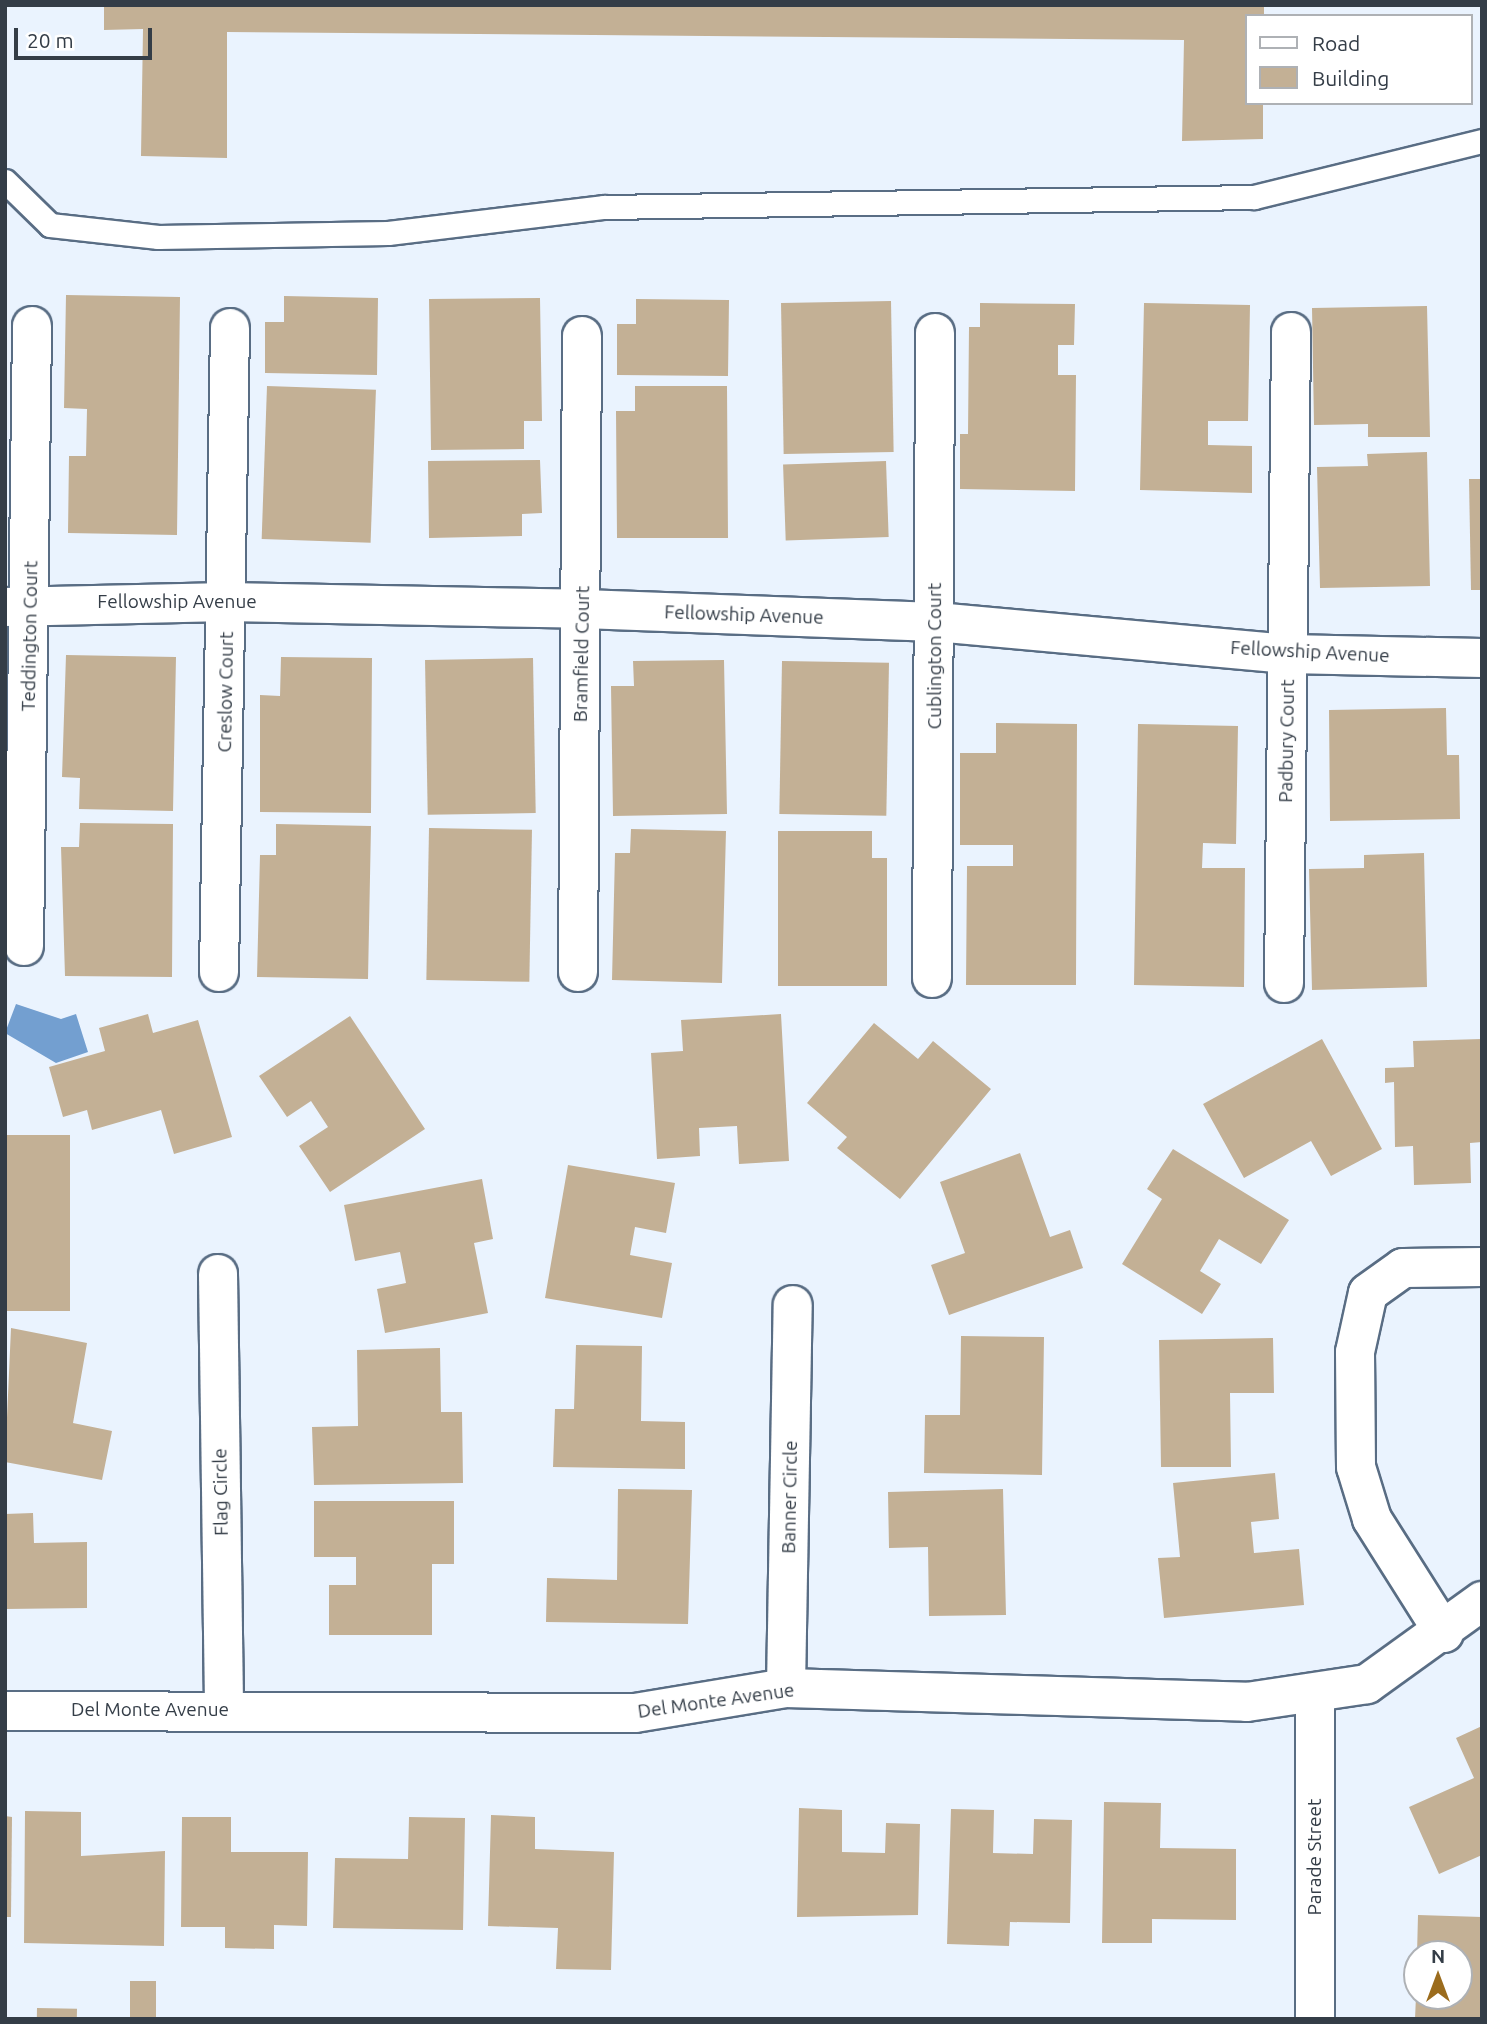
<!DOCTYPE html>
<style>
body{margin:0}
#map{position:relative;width:1487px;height:2024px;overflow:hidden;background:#eaf3fe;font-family:Ubuntu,sans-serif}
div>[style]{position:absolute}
.water>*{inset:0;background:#739fd0}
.building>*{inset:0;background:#c3b095;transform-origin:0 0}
.roads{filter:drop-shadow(2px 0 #596d84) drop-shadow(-2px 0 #596d84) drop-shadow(0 2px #596d84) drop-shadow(0 -2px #596d84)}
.lane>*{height:23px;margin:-11.5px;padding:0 11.5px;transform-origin:11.5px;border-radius:11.5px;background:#fff}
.street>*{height:38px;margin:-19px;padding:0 19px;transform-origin:19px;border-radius:19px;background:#fff}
span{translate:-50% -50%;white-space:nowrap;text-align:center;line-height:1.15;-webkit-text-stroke:6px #fff;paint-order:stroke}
.street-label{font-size:19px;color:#343d47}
.frame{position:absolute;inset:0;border:7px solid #343d47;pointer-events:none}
.legend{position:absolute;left:1245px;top:14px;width:228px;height:91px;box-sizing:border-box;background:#fff;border:2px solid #aeb1b5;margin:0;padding:9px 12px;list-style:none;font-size:21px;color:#343d47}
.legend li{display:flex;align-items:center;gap:14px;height:35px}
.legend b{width:35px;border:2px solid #aeb1b5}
.north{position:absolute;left:1403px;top:1940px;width:70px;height:70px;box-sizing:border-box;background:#fff;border:2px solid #aeb1b5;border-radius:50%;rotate:0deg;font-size:19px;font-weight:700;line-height:28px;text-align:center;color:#343d47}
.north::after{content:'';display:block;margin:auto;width:24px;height:32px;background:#9b6c1d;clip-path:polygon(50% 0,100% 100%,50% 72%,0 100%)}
.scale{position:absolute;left:14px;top:28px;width:138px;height:32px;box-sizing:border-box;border:4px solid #343d47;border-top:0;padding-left:9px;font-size:21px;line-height:24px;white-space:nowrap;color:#343d47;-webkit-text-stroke:5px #fff;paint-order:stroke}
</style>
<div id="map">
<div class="water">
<div style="clip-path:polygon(16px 1004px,61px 1019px,76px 1014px,88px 1052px,56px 1063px,5px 1033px)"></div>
</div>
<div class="building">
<div style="clip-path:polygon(104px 5px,1264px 5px,1264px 16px,1247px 16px,1247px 103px,1263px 103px,1263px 139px,1182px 141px,1184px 40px,227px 32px,227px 158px,141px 156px,143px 29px,104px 30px)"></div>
<div style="clip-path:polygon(66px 295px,180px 297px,177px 535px,68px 533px,69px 456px,86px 456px,87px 409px,64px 408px)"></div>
<div style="clip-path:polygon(284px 296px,378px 298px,377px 375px,265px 373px,265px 322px,284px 322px)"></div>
<div style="clip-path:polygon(540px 298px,542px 421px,524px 421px,524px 449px,431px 450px,429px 299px)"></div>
<div style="clip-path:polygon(636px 299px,729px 300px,728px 376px,617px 375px,617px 324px,636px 324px)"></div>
<div style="left:891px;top:301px;width:151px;height:110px;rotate:89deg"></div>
<div style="clip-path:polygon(980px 303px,1075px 304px,1074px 345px,1058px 345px,1058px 375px,1076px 375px,1075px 491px,960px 489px,960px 434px,968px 434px,969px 327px,980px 327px)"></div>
<div style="clip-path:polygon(1144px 303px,1250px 305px,1248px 421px,1208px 421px,1208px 445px,1252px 446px,1252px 493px,1140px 490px)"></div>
<div style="clip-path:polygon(1427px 306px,1430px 437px,1368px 437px,1368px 424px,1314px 425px,1312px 308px)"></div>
<div style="left:267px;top:386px;width:109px;height:153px;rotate:2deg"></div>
<div style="clip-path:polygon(635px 386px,727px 386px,728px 538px,617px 538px,616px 411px,635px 411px)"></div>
<div style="clip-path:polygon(1427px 452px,1430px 586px,1320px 588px,1317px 467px,1368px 466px,1367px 454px)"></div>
<div style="clip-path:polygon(540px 460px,542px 513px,522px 514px,522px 536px,429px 538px,428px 461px)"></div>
<div style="left:886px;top:461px;width:76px;height:103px;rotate:88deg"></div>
<div style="clip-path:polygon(1469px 479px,1482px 479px,1482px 590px,1471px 590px)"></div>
<div style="clip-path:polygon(66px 655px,176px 657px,173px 811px,79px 809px,80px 778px,62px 777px)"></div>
<div style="clip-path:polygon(281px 657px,372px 658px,371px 813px,260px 812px,260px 695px,280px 696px)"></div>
<div style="left:533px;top:658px;width:155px;height:108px;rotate:89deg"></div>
<div style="clip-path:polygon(724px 660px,727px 814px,613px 816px,611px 686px,634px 686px,633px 661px)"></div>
<div style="left:782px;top:661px;width:107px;height:153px;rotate:1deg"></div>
<div style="clip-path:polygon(1446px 708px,1447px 755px,1459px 755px,1460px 819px,1330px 821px,1329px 710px)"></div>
<div style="clip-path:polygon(996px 723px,1077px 724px,1076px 985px,966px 985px,967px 866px,1013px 866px,1013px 845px,960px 845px,960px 753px,996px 753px)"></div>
<div style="clip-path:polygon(1138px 724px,1238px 726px,1236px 844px,1203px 843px,1202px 868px,1245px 868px,1244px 987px,1134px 985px)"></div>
<div style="clip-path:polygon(80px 823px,173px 824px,172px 977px,65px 976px,61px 847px,79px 847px)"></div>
<div style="clip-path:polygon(276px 824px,371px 826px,368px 979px,257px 977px,260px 855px,276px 855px)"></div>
<div style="left:429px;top:828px;width:103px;height:152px;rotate:1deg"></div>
<div style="clip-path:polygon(631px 829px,726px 831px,722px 983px,612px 980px,615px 853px,630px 853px)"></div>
<div style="clip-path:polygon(778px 831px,872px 831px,872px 858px,887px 858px,887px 986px,778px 986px)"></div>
<div style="clip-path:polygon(1424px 853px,1427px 987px,1312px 990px,1309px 869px,1364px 868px,1364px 855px)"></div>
<div style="clip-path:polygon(148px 1014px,153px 1033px,198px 1020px,232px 1137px,174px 1154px,161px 1110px,92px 1130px,87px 1110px,63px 1117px,49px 1067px,105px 1051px,99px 1028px)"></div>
<div style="clip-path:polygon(781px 1014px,789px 1161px,739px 1164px,737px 1126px,699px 1128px,700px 1156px,657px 1159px,651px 1053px,683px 1051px,681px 1020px)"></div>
<div style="clip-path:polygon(350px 1016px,425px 1129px,330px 1192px,299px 1146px,328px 1127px,311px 1101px,287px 1117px,259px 1076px)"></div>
<div style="clip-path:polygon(874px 1023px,918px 1059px,933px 1041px,991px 1089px,900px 1199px,837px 1148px,847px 1137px,807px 1103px)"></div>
<div style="clip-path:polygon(1322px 1039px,1382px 1149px,1331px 1176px,1311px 1141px,1244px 1178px,1203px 1104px)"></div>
<div style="clip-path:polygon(1482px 1039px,1482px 1142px,1470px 1143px,1471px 1183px,1414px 1185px,1413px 1146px,1395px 1147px,1394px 1082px,1385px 1083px,1385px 1068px,1414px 1067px,1413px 1041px)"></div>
<div style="left:70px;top:1135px;width:176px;height:65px;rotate:90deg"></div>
<div style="clip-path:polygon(1173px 1149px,1289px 1220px,1261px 1264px,1219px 1239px,1200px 1271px,1221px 1284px,1202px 1314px,1122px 1264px,1162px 1199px,1147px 1189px)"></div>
<div style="clip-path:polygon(1020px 1153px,1050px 1237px,1070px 1230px,1083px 1268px,949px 1315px,931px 1265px,965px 1253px,940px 1182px)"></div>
<div style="clip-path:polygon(568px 1165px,675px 1183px,666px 1233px,635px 1227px,630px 1255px,672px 1263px,662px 1318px,545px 1298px)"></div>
<div style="clip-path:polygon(482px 1179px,493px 1239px,474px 1243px,488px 1313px,385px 1333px,377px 1289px,406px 1283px,400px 1252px,355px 1261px,344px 1205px)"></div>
<div style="clip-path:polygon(11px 1328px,87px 1343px,73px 1423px,112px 1431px,102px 1480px,5px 1462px)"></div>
<div style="clip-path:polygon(961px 1336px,1044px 1337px,1042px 1475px,924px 1473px,925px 1415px,960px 1415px)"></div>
<div style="clip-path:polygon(1273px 1338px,1274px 1393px,1230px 1393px,1231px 1467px,1161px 1467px,1159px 1340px)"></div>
<div style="clip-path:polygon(576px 1345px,642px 1346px,641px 1421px,685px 1422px,685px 1469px,553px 1467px,555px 1409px,574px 1409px)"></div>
<div style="clip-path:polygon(440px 1348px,441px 1412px,462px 1412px,463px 1483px,314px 1485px,312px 1427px,358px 1426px,357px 1350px)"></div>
<div style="clip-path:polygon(1275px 1473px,1279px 1519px,1251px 1522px,1254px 1553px,1299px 1549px,1304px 1605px,1164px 1618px,1158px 1558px,1180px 1557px,1173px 1483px)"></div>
<div style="clip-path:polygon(618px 1489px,692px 1490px,688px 1624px,546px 1622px,547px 1578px,617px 1580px)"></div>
<div style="clip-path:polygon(1003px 1489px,1006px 1615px,929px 1616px,928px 1547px,889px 1548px,888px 1492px)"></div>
<div style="clip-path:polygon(314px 1501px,454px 1501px,454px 1564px,432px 1564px,432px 1635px,329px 1635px,329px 1585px,356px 1585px,356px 1557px,314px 1557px)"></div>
<div style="clip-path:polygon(33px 1513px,34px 1543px,87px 1542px,87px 1608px,5px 1609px,5px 1514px)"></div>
<div style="clip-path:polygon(1482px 1726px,1482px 1855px,1439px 1874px,1409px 1807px,1474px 1778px,1456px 1738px)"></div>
<div style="clip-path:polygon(1104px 1802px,1161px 1803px,1160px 1848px,1236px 1849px,1236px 1920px,1152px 1919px,1152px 1943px,1102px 1943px)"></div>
<div style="clip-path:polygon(799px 1808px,842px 1810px,842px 1852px,885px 1853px,886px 1823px,920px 1824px,918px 1915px,797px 1917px)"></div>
<div style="clip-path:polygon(951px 1809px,994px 1810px,993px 1853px,1033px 1854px,1034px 1819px,1072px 1820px,1070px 1923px,1010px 1922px,1009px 1946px,947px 1944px)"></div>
<div style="clip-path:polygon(25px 1811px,81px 1812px,81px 1856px,165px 1851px,164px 1946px,24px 1943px)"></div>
<div style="clip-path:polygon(491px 1815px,535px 1817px,535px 1849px,614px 1852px,611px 1970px,556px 1969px,558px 1928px,488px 1926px)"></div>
<div style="clip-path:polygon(5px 1816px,12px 1817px,11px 1917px,5px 1917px)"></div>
<div style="clip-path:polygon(182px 1817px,231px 1817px,231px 1852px,308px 1852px,307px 1926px,274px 1925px,274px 1949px,225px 1948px,225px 1927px,181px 1927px)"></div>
<div style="clip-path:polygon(409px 1817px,465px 1818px,463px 1930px,333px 1928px,335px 1858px,408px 1859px)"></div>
<div style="clip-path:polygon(1418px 1915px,1482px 1917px,1482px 2019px,1415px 2019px,1416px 1996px,1459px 1996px,1459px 1954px,1417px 1954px)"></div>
<div style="left:130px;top:1981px;width:26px;height:38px"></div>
<div style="left:37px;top:2008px;width:40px;height:11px;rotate:1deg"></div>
</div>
<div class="roads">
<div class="lane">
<div style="left:5px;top:181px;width:63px;rotate:44.4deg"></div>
<div style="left:50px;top:225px;width:109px;rotate:6.3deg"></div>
<div style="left:158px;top:237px;width:230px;rotate:-1deg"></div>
<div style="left:388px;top:233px;width:218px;rotate:-6.9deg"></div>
<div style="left:604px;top:207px;width:650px;rotate:-0.88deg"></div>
<div style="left:1254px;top:197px;width:235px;rotate:-13.8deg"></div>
</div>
<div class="street">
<div style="left:5px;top:607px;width:222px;rotate:-1.3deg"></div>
<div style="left:227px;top:602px;width:356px;rotate:1.1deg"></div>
<div style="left:583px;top:609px;width:353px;rotate:2.1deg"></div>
<div style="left:936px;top:622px;width:353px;rotate:5.2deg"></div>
<div style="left:1288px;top:654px;width:194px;rotate:1.2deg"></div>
<div style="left:24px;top:946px;width:620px;rotate:-89.26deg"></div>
<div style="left:219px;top:972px;width:644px;rotate:-89.02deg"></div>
<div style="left:578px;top:972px;width:636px;rotate:-89.64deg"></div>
<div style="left:932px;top:978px;width:645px;rotate:-89.73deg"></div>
<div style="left:1284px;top:983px;width:651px;rotate:-89.38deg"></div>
<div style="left:218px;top:1274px;width:436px;rotate:89.2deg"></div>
<div style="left:1444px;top:1633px;width:135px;rotate:-122.3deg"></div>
<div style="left:1372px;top:1519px;width:54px;rotate:-107.1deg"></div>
<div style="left:1356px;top:1467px;width:115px;rotate:-90.5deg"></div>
<div style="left:1355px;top:1352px;width:60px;rotate:-77.6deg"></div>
<div style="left:1368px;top:1293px;width:43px;rotate:-35.5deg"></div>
<div style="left:1403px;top:1268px;width:79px;rotate:-0.7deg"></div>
<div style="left:786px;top:1688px;width:383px;rotate:-89deg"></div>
<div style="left:5px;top:1711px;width:630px;rotate:0.18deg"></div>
<div style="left:635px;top:1713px;width:153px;rotate:-9.4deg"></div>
<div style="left:786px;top:1688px;width:461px;rotate:1.7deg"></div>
<div style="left:1247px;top:1702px;width:121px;rotate:-8.5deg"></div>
<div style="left:1367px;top:1684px;width:142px;rotate:-35.8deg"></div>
<div style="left:1315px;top:2019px;width:323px;rotate:-90deg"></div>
</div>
</div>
<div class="street-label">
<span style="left:177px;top:602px">Fellowship Avenue</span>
<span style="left:744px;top:615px;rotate:2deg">Fellowship Avenue</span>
<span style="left:30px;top:636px;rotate:-89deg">Teddington Court</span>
<span style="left:1310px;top:652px;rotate:3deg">Fellowship Avenue</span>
<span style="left:582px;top:654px;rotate:-89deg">Bramfield Court</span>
<span style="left:935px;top:656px;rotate:-90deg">Cublington Court</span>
<span style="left:226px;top:692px;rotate:-89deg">Creslow Court</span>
<span style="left:1287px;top:741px;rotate:-89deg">Padbury Court</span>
<span style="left:221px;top:1492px;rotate:-91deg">Flag Circle</span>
<span style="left:790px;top:1497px;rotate:-89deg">Banner Circle</span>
<span style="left:716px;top:1701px;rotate:-8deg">Del Monte Avenue</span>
<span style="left:150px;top:1710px">Del Monte Avenue</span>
<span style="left:1315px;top:1857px;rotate:-90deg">Parade Street</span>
</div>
<div class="frame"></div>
<ul class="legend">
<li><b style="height:9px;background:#fff"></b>Road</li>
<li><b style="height:19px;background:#c3b095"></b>Building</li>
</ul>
<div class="north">N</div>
<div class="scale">20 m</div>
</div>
